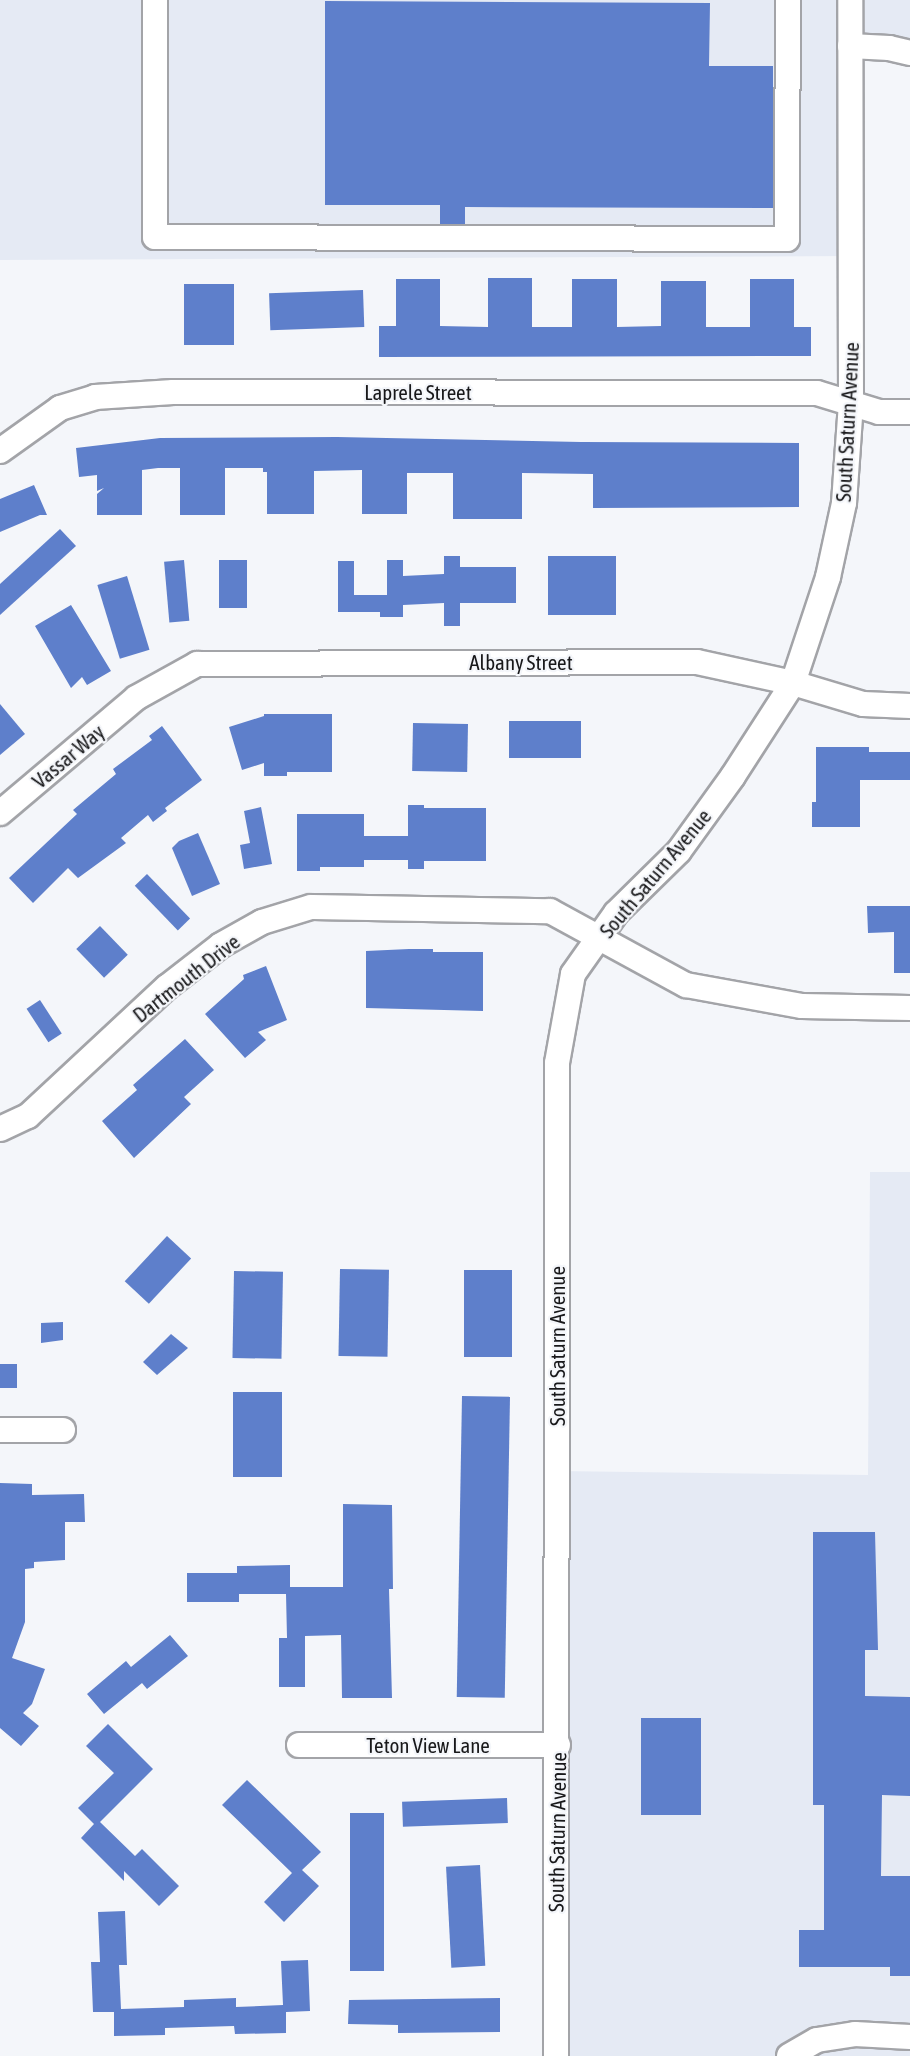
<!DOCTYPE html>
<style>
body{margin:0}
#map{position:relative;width:910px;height:2056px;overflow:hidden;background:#f4f6fa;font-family:"Asap Condensed",sans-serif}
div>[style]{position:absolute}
.built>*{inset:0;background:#e5eaf4}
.building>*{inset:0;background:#5e7fcb;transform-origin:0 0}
.roads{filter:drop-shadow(2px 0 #a3a4a8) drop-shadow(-2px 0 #a3a4a8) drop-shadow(0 2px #a3a4a8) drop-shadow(0 -2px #a3a4a8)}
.minor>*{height:24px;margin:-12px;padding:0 12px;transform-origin:12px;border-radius:12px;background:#fff}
span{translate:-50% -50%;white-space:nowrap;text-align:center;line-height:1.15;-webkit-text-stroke:4.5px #f4f6fa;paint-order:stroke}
.street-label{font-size:21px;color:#18181a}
</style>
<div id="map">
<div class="built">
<div style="clip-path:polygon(0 0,910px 0,910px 53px,851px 46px,851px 256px,0 260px)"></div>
<div style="clip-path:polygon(870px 1172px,910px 1172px,910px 2056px,554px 2056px,557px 1471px,868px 1475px)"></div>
</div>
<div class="building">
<div style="clip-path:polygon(325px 1px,710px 3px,709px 66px,773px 66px,773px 208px,465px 207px,465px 224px,440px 224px,440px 205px,325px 205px)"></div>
<div style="clip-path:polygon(488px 278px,532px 278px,532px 327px,572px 327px,572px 279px,617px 279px,617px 327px,661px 326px,661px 281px,706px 281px,706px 327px,750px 327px,750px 279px,794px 279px,794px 327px,811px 327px,811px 356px,379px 357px,379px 326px,396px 326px,396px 279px,440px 279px,440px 326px,488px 327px)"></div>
<div style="left:184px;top:284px;width:50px;height:61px"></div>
<div style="left:363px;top:290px;width:37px;height:94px;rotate:88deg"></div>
<div style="clip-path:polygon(337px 437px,581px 442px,799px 443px,799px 507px,593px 508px,593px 474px,522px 473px,522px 519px,453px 519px,453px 473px,407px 473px,407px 514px,362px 514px,362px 470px,314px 471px,314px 514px,267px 514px,267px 472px,263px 472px,263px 468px,225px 468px,225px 515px,180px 515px,180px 468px,158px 468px,142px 470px,142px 515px,97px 515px,97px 494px,104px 488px,97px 491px,97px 475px,79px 477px,76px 448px,160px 438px)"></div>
<div style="clip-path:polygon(34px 485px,47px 515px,40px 515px,0 532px,0 499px)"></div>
<div style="clip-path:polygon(60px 529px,76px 546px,0 615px,0 584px)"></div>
<div style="clip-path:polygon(444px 556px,460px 556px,460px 567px,516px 567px,516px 603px,460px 603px,460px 626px,444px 626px,444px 603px,403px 605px,403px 617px,380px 617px,380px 612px,338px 612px,338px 561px,354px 561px,354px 595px,387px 595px,387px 560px,403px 560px,403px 576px,444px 574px)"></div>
<div style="left:548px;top:556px;width:68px;height:59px"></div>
<div style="left:184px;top:560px;width:61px;height:20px;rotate:85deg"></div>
<div style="left:219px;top:560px;width:28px;height:48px"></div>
<div style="left:127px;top:576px;width:77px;height:31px;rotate:73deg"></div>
<div style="clip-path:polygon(71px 605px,111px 671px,87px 685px,82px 677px,71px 688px,35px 626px)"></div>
<div style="clip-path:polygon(0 704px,25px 734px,0 755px)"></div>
<div style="clip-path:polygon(264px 714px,332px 714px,332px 772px,287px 772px,287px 776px,264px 776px,264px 763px,242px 770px,229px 727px,264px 716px)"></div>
<div style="left:509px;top:721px;width:72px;height:37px"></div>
<div style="left:413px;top:723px;width:55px;height:48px;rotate:1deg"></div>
<div style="clip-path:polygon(162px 726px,202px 780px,165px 808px,167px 811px,153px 822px,148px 815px,121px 838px,126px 843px,78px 878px,68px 868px,33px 903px,9px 878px,77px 814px,73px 810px,116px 774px,113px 769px,152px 740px,149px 736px)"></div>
<div style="clip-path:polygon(816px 747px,869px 747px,869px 752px,910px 752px,910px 780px,860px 780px,860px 827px,812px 827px,812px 802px,816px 802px)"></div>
<div style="clip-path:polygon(408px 805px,424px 805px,424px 808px,486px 808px,486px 861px,424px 861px,424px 869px,408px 869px,408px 860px,364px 860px,364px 867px,320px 867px,320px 871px,297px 871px,297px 814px,364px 814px,364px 836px,408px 836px)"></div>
<div style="clip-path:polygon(261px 807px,272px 864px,244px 869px,240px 845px,250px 843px,244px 811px)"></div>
<div style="clip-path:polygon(198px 833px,220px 884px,192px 896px,172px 848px,179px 841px)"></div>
<div style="left:147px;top:874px;width:62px;height:17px;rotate:46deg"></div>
<div style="clip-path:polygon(867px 906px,910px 906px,910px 973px,894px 973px,894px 932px,868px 933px)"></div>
<div style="left:100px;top:926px;width:40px;height:33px;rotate:46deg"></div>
<div style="clip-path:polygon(409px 949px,433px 949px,433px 952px,483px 952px,483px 1011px,366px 1008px,366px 951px)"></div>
<div style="clip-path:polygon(266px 966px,287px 1020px,258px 1032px,266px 1040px,245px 1058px,205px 1014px,244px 979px,243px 975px)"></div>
<div style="left:40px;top:1000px;width:40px;height:16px;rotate:57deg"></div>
<div style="clip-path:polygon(185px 1039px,214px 1070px,184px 1097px,191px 1104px,134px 1158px,102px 1121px,137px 1090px,133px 1085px)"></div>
<div style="left:167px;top:1236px;width:33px;height:62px;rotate:43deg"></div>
<div style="left:340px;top:1269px;width:49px;height:87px;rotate:1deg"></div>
<div style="left:464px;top:1270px;width:48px;height:87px"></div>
<div style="left:234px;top:1271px;width:49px;height:87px;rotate:1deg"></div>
<div style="clip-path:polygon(63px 1322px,63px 1340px,41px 1343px,41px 1323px)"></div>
<div style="clip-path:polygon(171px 1334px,188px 1348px,157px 1375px,143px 1362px)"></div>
<div style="left:0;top:1364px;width:17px;height:24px"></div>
<div style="left:233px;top:1392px;width:49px;height:85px"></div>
<div style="left:462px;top:1396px;width:48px;height:301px;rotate:1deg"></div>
<div style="clip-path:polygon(0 1483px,32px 1484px,32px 1495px,84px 1494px,85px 1522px,65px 1522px,65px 1560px,34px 1562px,34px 1568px,25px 1569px,25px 1622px,12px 1658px,45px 1669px,32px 1704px,23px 1713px,39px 1726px,21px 1746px,0 1728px)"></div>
<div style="clip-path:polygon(343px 1504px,392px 1505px,393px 1589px,389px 1589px,392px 1698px,342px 1698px,341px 1635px,305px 1636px,305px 1687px,279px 1687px,279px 1638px,287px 1638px,286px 1594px,239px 1594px,239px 1602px,187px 1602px,187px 1573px,237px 1573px,237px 1566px,290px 1565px,290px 1587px,343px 1587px)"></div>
<div style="clip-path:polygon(813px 1532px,875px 1532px,878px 1650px,865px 1650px,865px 1696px,910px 1697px,910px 1796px,882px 1795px,881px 1876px,910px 1876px,910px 1976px,890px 1976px,890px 1967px,799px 1967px,799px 1930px,824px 1930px,824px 1805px,813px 1805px)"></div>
<div style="clip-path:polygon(170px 1635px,188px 1656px,147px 1689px,142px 1683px,104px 1714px,87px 1694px,126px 1661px,131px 1667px)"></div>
<div style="left:641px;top:1718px;width:60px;height:97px"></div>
<div style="clip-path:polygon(108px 1724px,153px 1769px,100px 1822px,135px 1856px,142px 1849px,179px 1886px,159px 1906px,124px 1871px,124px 1881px,81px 1838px,94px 1824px,78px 1808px,114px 1773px,86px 1746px)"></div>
<div style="clip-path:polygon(247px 1780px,321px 1852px,302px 1870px,319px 1886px,284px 1922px,264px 1902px,292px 1873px,222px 1805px)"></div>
<div style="left:507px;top:1798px;width:25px;height:105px;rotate:88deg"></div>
<div style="left:350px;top:1813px;width:34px;height:158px"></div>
<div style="left:480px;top:1865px;width:101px;height:34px;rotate:87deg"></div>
<div style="clip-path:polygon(125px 1911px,127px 1965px,119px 1965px,121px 2009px,184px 2007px,184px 2000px,236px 1998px,236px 2007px,283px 2005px,281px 1961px,308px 1960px,310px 2011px,286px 2012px,286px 2033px,235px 2034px,234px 2026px,165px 2028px,165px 2035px,114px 2036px,114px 2012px,93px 2012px,91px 1962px,100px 1962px,98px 1912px)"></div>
<div style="clip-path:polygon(500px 1998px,500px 2032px,398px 2033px,398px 2025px,348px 2024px,349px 2000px)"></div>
</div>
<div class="roads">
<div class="minor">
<div style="left:155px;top:0;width:237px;rotate:90deg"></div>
<div style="left:155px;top:237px;width:632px;rotate:0.18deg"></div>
<div style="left:787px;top:239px;width:239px;rotate:-89.8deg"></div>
<div style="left:850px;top:46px;width:39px;rotate:3deg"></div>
<div style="left:889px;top:48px;width:22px;rotate:13deg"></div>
<div style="left:0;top:451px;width:74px;rotate:-35.6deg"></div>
<div style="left:60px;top:408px;width:37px;rotate:-17deg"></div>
<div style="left:95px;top:397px;width:78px;rotate:-3.7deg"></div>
<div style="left:173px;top:392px;width:644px;rotate:0.09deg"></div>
<div style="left:817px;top:393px;width:65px;rotate:17deg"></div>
<div style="left:879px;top:412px;width:31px"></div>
<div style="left:0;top:813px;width:178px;rotate:-40.2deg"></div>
<div style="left:136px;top:698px;width:70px;rotate:-29.1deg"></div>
<div style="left:197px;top:664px;width:500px;rotate:-0.23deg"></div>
<div style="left:697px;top:662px;width:98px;rotate:12.3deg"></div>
<div style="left:793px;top:683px;width:73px;rotate:16.7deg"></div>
<div style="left:863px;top:704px;width:47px;rotate:2.4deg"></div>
<div style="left:0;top:1129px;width:31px;rotate:-25deg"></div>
<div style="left:28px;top:1116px;width:190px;rotate:-42.9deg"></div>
<div style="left:167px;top:987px;width:68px;rotate:-37.9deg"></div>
<div style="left:221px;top:945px;width:47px;rotate:-29.3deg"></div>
<div style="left:262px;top:922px;width:51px;rotate:-17deg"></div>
<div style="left:311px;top:907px;width:239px;rotate:1deg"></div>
<div style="left:550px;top:911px;width:155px;rotate:28.6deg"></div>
<div style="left:686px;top:985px;width:118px;rotate:10.3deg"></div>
<div style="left:802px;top:1006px;width:108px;rotate:1.1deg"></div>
<div style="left:0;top:1430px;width:63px"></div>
<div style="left:299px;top:1745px;width:259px"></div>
<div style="left:556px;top:2056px;width:993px;rotate:-89.94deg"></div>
<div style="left:557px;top:1063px;width:90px;rotate:-79.8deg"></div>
<div style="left:573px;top:974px;width:75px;rotate:-54.8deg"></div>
<div style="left:616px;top:913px;width:88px;rotate:-44.5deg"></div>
<div style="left:679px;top:851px;width:92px;rotate:-54.2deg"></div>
<div style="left:733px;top:776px;width:111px;rotate:-57.2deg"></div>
<div style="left:793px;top:683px;width:112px;rotate:-71.7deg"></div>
<div style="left:828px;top:577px;width:76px;rotate:-77.8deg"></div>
<div style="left:844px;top:503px;width:99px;rotate:-86deg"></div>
<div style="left:851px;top:404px;width:404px;rotate:-90.1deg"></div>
<div style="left:789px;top:2056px;width:32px;rotate:-30deg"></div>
<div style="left:817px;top:2040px;width:38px;rotate:-9deg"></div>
<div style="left:855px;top:2034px;width:55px;rotate:3.1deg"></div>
</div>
</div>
<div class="street-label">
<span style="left:418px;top:392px">Laprele Street</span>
<span style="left:847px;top:422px;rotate:-87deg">South Saturn Avenue</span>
<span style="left:521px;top:662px">Albany Street</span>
<span style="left:68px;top:756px;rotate:-40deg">Vassar Way</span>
<span style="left:655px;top:873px;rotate:-50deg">South Saturn Avenue</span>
<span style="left:186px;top:978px;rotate:-38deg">Dartmouth Drive</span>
<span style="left:557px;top:1346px;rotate:-90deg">South Saturn Avenue</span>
<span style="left:428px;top:1745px">Teton View Lane</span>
<span style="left:557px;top:1832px;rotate:-89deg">South Saturn Avenue</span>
</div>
</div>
